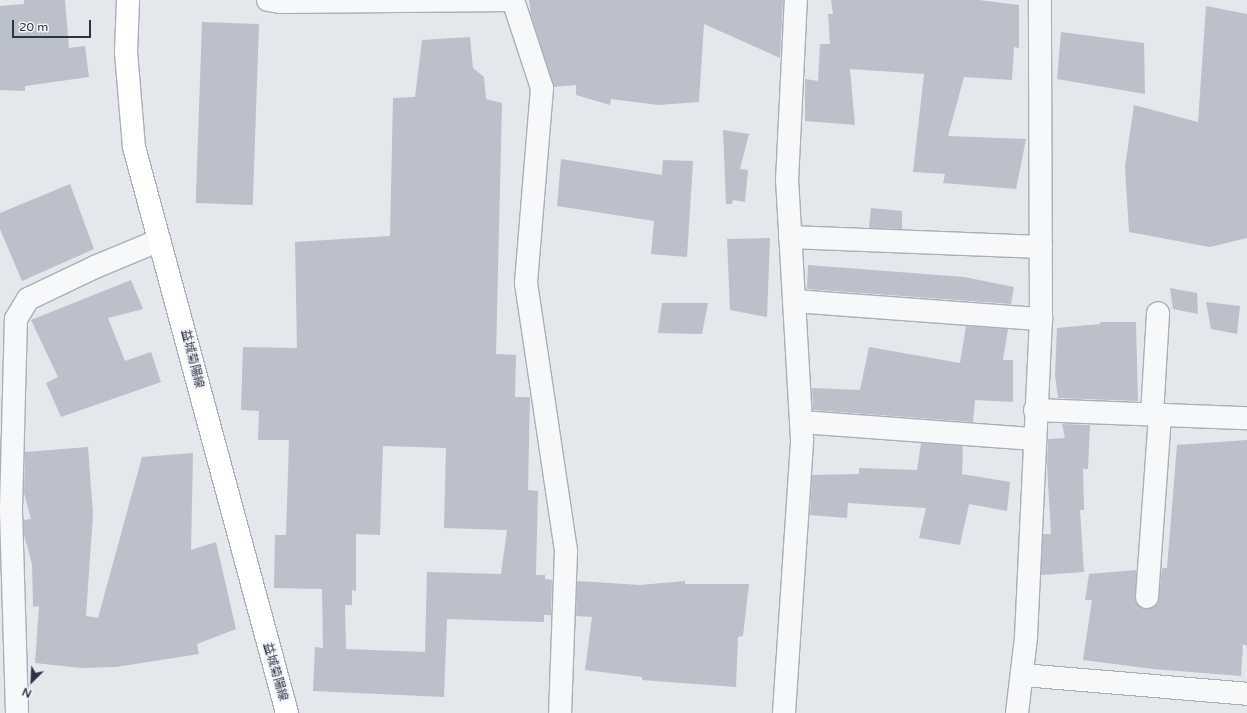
<!DOCTYPE html>
<meta charset="utf-8">
<style>
body{margin:0}
#map{position:relative;width:1247px;height:713px;overflow:hidden;background:#e4e7ec;font-family:"Varela Round","Noto Sans JP",sans-serif}
div>[style]{position:absolute}
.building>*{inset:0;background:#bbc0ca;transform-origin:0 0}
.roads{filter:drop-shadow(1px 0 #a9aeb7) drop-shadow(-1px 0 #a9aeb7) drop-shadow(0 1px #a9aeb7) drop-shadow(0 -1px #a9aeb7)}
.minor>*{height:22px;margin:-11px;padding:0 11px;transform-origin:11px;border-radius:11px;background:#f7f8fa}
.secondary>*{height:22px;margin:-11px;padding:0 11px;transform-origin:11px;border-radius:11px;background:#fff}
span{translate:-50% -50%;white-space:nowrap;text-align:center;line-height:1.15;-webkit-text-stroke:4px #f4f6f9;paint-order:stroke}
.street-label{font-size:12px;color:#2b3445}
.north{position:absolute;left:12px;top:661px;width:40px;height:40px;-webkit-text-stroke:3px #f4f6f9;paint-order:stroke;rotate:204deg;font-size:11px;font-weight:700;line-height:16px;text-align:center;color:#2b3445}
.north::after{content:'';display:block;margin:auto;width:14px;height:18px;background:#2b3445;clip-path:polygon(50% 0,100% 100%,50% 72%,0 100%)}
.scale{position:absolute;left:12px;top:20px;width:79px;height:18px;box-sizing:border-box;border:2px solid #2b3445;border-top:0;padding-left:5px;font-size:12px;line-height:14px;white-space:nowrap;color:#2b3445;-webkit-text-stroke:3px #f4f6f9;paint-order:stroke}
</style>
<div id="map">
<div class="building">
<div style="clip-path:polygon(24px 0,65px 0,69px 48px,85px 46px,89px 77px,25px 86px,25px 91px,0 90px,0 6px,24px 4px)"></div>
<div style="clip-path:polygon(529px 0,783px 0,780px 58px,704px 24px,699px 102px,658px 105px,611px 99px,610px 105px,576px 95px,576px 85px,554px 87px,531px 15px)"></div>
<div style="clip-path:polygon(831px 0,979px 0,1019px 5px,1019px 48px,1014px 47px,1012px 80px,964px 77px,948px 136px,1026px 139px,1016px 189px,943px 183px,945px 174px,913px 172px,924px 74px,850px 69px,855px 125px,805px 121px,805px 79px,818px 81px,820px 44px,830px 44px,828px 14px,833px 14px)"></div>
<div style="clip-path:polygon(1206px 6px,1247px 14px,1247px 238px,1210px 247px,1129px 232px,1125px 167px,1134px 105px,1198px 122px)"></div>
<div style="left:259px;top:24px;width:181px;height:57px;rotate:92deg"></div>
<div style="clip-path:polygon(1061px 32px,1144px 43px,1145px 94px,1057px 79px)"></div>
<div style="clip-path:polygon(evenodd,470px 37px,473px 68px,484px 77px,486px 99px,502px 103px,496px 354px,516px 355px,515px 397px,530px 397px,528px 490px,538px 491px,536px 575px,545px 575px,545px 579px,552px 580px,551px 615px,544px 615px,544px 622px,447px 619px,444px 697px,313px 691px,315px 647px,323px 648px,322px 589px,274px 588px,275px 535px,286px 535px,289px 440px,258px 440px,259px 411px,241px 410px,243px 347px,297px 348px,295px 242px,390px 236px,393px 98px,415px 97px,422px 40px,470px 37px,383px 446px,446px 448px,444px 528px,507px 530px,501px 574px,427px 572px,425px 652px,346px 649px,345px 605px,352px 605px,352px 590px,356px 591px,356px 534px,380px 535px,383px 446px)"></div>
<div style="clip-path:polygon(723px 130px,749px 134px,740px 169px,748px 170px,745px 202px,733px 200px,732px 204px,726px 204px)"></div>
<div style="clip-path:polygon(561px 159px,662px 175px,663px 160px,693px 161px,687px 257px,651px 254px,654px 221px,557px 206px)"></div>
<div style="clip-path:polygon(70px 184px,94px 249px,22px 281px,0 229px,0 213px)"></div>
<div style="clip-path:polygon(871px 208px,902px 211px,902px 229px,869px 228px)"></div>
<div style="clip-path:polygon(770px 238px,767px 317px,730px 310px,727px 239px)"></div>
<div style="clip-path:polygon(808px 265px,964px 277px,1014px 287px,1011px 304px,807px 289px)"></div>
<div style="clip-path:polygon(131px 280px,143px 309px,108px 318px,125px 361px,151px 352px,161px 382px,61px 417px,46px 383px,58px 377px,31px 320px)"></div>
<div style="clip-path:polygon(1170px 288px,1197px 293px,1198px 314px,1173px 309px)"></div>
<div style="clip-path:polygon(1206px 302px,1240px 306px,1237px 334px,1211px 329px)"></div>
<div style="clip-path:polygon(662px 303px,708px 303px,702px 334px,658px 333px)"></div>
<div style="clip-path:polygon(1100px 322px,1136px 322px,1138px 401px,1058px 398px,1055px 375px,1057px 328px,1100px 324px)"></div>
<div style="clip-path:polygon(966px 326px,1008px 329px,1003px 360px,1013px 360px,1013px 402px,975px 400px,973px 422px,813px 410px,812px 388px,860px 390px,869px 347px,960px 363px)"></div>
<div style="clip-path:polygon(1062px 424px,1090px 425px,1088px 469px,1083px 469px,1084px 510px,1080px 510px,1084px 572px,1041px 575px,1043px 534px,1051px 534px,1047px 466px,1048px 439px,1065px 438px)"></div>
<div style="clip-path:polygon(1247px 440px,1247px 645px,1243px 645px,1241px 676px,1153px 669px,1083px 660px,1092px 600px,1085px 600px,1089px 574px,1136px 570px,1136px 603px,1146px 609px,1158px 604px,1162px 568px,1167px 568px,1177px 445px)"></div>
<div style="clip-path:polygon(921px 443px,963px 446px,962px 474px,1010px 482px,1007px 511px,969px 504px,960px 545px,919px 538px,926px 508px,848px 503px,847px 518px,810px 515px,812px 475px,859px 474px,859px 468px,917px 470px)"></div>
<div style="clip-path:polygon(88px 447px,93px 514px,86px 616px,98px 618px,142px 457px,193px 453px,191px 550px,216px 542px,236px 629px,197px 644px,199px 654px,116px 667px,81px 668px,35px 663px,39px 606px,33px 607px,32px 564px,24px 535px,24px 520px,31px 519px,24px 493px,25px 452px)"></div>
<div style="clip-path:polygon(577px 581px,640px 585px,685px 581px,685px 584px,749px 584px,743px 636px,738px 637px,736px 687px,642px 680px,642px 677px,585px 670px,592px 617px,576px 616px)"></div>
</div>
<div class="roads">
<div class="minor">
<div style="left:268px;top:0;width:12px;rotate:9deg"></div>
<div style="left:280px;top:2px;width:233px;rotate:-0.5deg"></div>
<div style="left:513px;top:0;width:93px;rotate:71.8deg"></div>
<div style="left:542px;top:88px;width:196px;rotate:94.7deg"></div>
<div style="left:526px;top:283px;width:271px;rotate:81.5deg"></div>
<div style="left:566px;top:551px;width:162px;rotate:92.1deg"></div>
<div style="left:790px;top:237px;width:251px;rotate:2.3deg"></div>
<div style="left:794px;top:301px;width:248px;rotate:4.2deg"></div>
<div style="left:1035px;top:410px;width:212px;rotate:2.2deg"></div>
<div style="left:1152px;top:415px;width:102px;rotate:-86.6deg"></div>
<div style="left:801px;top:422px;width:234px;rotate:4.2deg"></div>
<div style="left:1147px;top:597px;width:182px;rotate:-85.9deg"></div>
<div style="left:1023px;top:675px;width:225px;rotate:4.8deg"></div>
<div style="left:17px;top:713px;width:205px;rotate:-91.7deg"></div>
<div style="left:11px;top:508px;width:189px;rotate:-88.5deg"></div>
<div style="left:16px;top:319px;width:23px;rotate:-59deg"></div>
<div style="left:28px;top:299px;width:74px;rotate:-25.5deg"></div>
<div style="left:95px;top:267px;width:70px;rotate:-22.6deg"></div>
<div style="left:784px;top:713px;width:275px;rotate:-86.2deg"></div>
<div style="left:802px;top:439px;width:258px;rotate:-93.3deg"></div>
<div style="left:787px;top:181px;width:181px;rotate:-87.2deg"></div>
<div style="left:1017px;top:713px;width:77px;rotate:-83.2deg"></div>
<div style="left:1026px;top:637px;width:318px;rotate:-87.3deg"></div>
<div style="left:1041px;top:319px;width:319px;rotate:-90.2deg"></div>
</div>
<div class="secondary">
<div style="left:128px;top:0;width:52px;rotate:92.2deg"></div>
<div style="left:126px;top:52px;width:95px;rotate:85.2deg"></div>
<div style="left:134px;top:147px;width:586px;rotate:74.87deg"></div>
</div>
</div>
<div class="street-label">
<span style="left:192px;top:359px;rotate:76deg">益城菊陽線</span>
<span style="left:275px;top:672px;rotate:74deg">益城菊陽線</span>
</div>
<div class="north">N</div>
<div class="scale">20 m</div>
</div>
